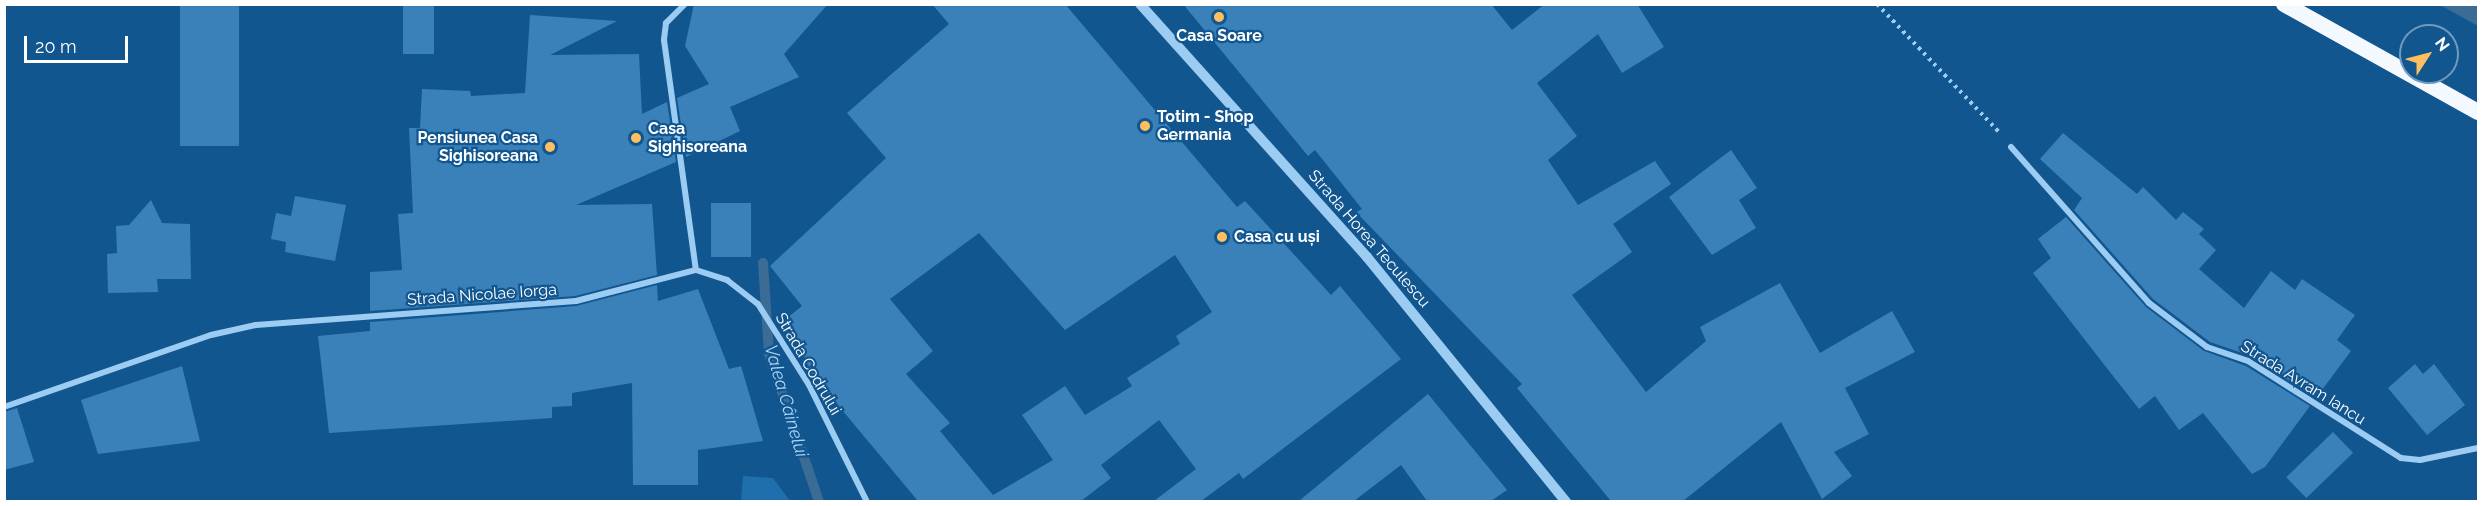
<!DOCTYPE html>
<meta charset="utf-8">
<style>
body{margin:0}
#map{position:relative;width:2483px;height:506px;overflow:hidden;background:#125690;font-family:Raleway,sans-serif}
div>[style]{position:absolute}
.green>*{inset:0;background:#206fad}
.water>*{inset:0;background:#3a6c96}
.stream>*{height:10px;margin:-5px;padding:0 5px;transform-origin:5px;border-radius:5px;background:#3a6c96}
.building>*{inset:0;background:#3a80b9;transform-origin:0 0}
.path>*{height:4px;margin-top:-2px;transform-origin:0;background:repeating-linear-gradient(90deg,#9dccf2 0 3px,transparent 0 7.5px)}
.minor>*{height:6px;margin:-3px;padding:0 3px;transform-origin:3px;border-radius:3px;background:#9dccf2}
.tertiary>*{height:10px;margin:-5px;padding:0 5px;transform-origin:5px;border-radius:5px;background:#9dccf2}
.trunk>*{height:16px;margin:-8px;padding:0 8px;transform-origin:8px;border-radius:8px;background:#f4f9ff}
.dots>*{width:16px;height:16px;translate:-50% -50%;box-sizing:border-box;border:3px solid #125690;border-radius:50%}
span{translate:-50% -50%;white-space:nowrap;text-align:center;line-height:1.15;-webkit-text-stroke:4.5px #125690;paint-order:stroke}
.poi-label{font-size:16px;color:#fff;font-weight:700}
.left{translate:0 -50%;text-align:left}
.right{translate:-100% -50%;text-align:right}
.street-label{font-size:16px;color:#fff}
.water-label{font-size:18px;color:#a9d6f9;font-style:italic}
.frame{position:absolute;inset:0;border:6px solid #fff;pointer-events:none}
.north{position:absolute;left:2399px;top:24px;width:60px;height:60px;box-sizing:border-box;background:#125690;border:2px solid #719abc;border-radius:50%;rotate:54deg;font-size:16px;font-weight:700;line-height:24px;text-align:center;color:#fff}
.north::after{content:'';display:block;margin:auto;width:21px;height:27px;background:#ffbf5e;clip-path:polygon(50% 0,100% 100%,50% 72%,0 100%)}
.scale{position:absolute;left:24px;top:36px;width:104px;height:27px;box-sizing:border-box;border:3px solid #fff;border-top:0;padding-left:8px;font-size:18px;line-height:21px;white-space:nowrap;color:#fff;-webkit-text-stroke:4px #125690;paint-order:stroke}
</style>
<div id="map">
<div class="green">
<div style="clip-path:polygon(743px 476px,773px 478px,790px 501px,741px 501px)"></div>
</div>
<div class="water">
<div style="clip-path:polygon(2440px 5px,2478px 5px,2478px 26px)"></div>
</div>
<div class="stream">
<div style="left:763px;top:263px;width:91px;rotate:86.2deg"></div>
<div style="left:769px;top:354px;width:156px;rotate:71.3deg"></div>
</div>
<div class="building">
<div style="left:180px;top:4px;width:59px;height:142px"></div>
<div style="left:403px;top:4px;width:31px;height:50px"></div>
<div style="clip-path:polygon(694px 4px,828px 4px,784px 54px,799px 77px,730px 107px,740px 131px,686px 157px,677px 98px,709px 84px,685px 46px)"></div>
<div style="clip-path:polygon(evenodd,932px 4px,1065px 4px,1237px 207px,1245px 201px,1331px 295px,1340px 286px,1401px 359px,1243px 479px,1239px 473px,1201px 501px,1154px 501px,1196px 469px,1159px 420px,1101px 465px,1111px 478px,1081px 501px,918px 501px,812px 374px,787px 318px,802px 306px,770px 266px,886px 158px,847px 113px,949px 24px,932px 4px,979px 233px,1065px 330px,1175px 255px,1212px 312px,1176px 336px,1180px 344px,1127px 378px,1132px 386px,1085px 415px,1065px 386px,1022px 415px,1053px 460px,993px 495px,940px 431px,950px 423px,906px 374px,933px 351px,890px 299px,979px 233px)"></div>
<div style="clip-path:polygon(1183px 4px,1491px 4px,1512px 30px,1545px 4px,1637px 4px,1664px 47px,1622px 73px,1598px 34px,1537px 83px,1577px 136px,1548px 160px,1578px 205px,1655px 161px,1671px 184px,1613px 224px,1632px 252px,1572px 295px,1646px 392px,1706px 341px,1700px 327px,1780px 283px,1820px 353px,1892px 311px,1915px 352px,1845px 388px,1869px 434px,1834px 452px,1852px 476px,1822px 499px,1781px 422px,1683px 501px,1611px 501px,1517px 388px,1522px 384px,1356px 212px,1362px 209px,1315px 150px,1308px 156px)"></div>
<div style="clip-path:polygon(530px 15px,617px 21px,550px 55px,639px 54px,642px 114px,667px 102px,676px 162px,576px 205px,652px 204px,657px 275px,575px 296px,370px 311px,370px 272px,402px 270px,398px 214px,413px 213px,409px 128px,420px 128px,422px 89px,470px 91px,471px 96px,525px 93px)"></div>
<div style="clip-path:polygon(2063px 133px,2137px 194px,2143px 187px,2176px 220px,2183px 212px,2204px 229px,2199px 234px,2216px 250px,2199px 269px,2244px 308px,2271px 271px,2295px 290px,2302px 279px,2355px 315px,2337px 340px,2351px 351px,2316px 398px,2251px 356px,2210px 342px,2153px 299px,2074px 210px,2082px 198px,2040px 159px)"></div>
<div style="clip-path:polygon(1731px 150px,1757px 188px,1739px 200px,1756px 228px,1712px 255px,1669px 197px)"></div>
<div style="clip-path:polygon(295px 196px,346px 205px,335px 261px,285px 252px,286px 242px,271px 239px,276px 213px,291px 216px)"></div>
<div style="clip-path:polygon(151px 200px,162px 223px,190px 224px,191px 279px,157px 279px,158px 292px,108px 293px,107px 254px,117px 253px,116px 226px,129px 225px)"></div>
<div style="left:711px;top:203px;width:40px;height:54px"></div>
<div style="clip-path:polygon(2066px 217px,2146px 307px,2204px 351px,2246px 366px,2310px 406px,2265px 467px,2252px 474px,2203px 413px,2179px 430px,2155px 396px,2139px 409px,2106px 367px,2033px 273px,2051px 258px,2038px 239px)"></div>
<div style="clip-path:polygon(657px 285px,658px 301px,698px 289px,729px 369px,741px 366px,763px 441px,698px 450px,698px 485px,633px 485px,632px 383px,572px 393px,572px 406px,552px 407px,552px 418px,329px 433px,318px 336px,370px 331px,370px 322px,576px 306px)"></div>
<div style="clip-path:polygon(2415px 364px,2423px 374px,2434px 364px,2465px 405px,2427px 435px,2388px 388px)"></div>
<div style="clip-path:polygon(182px 366px,200px 441px,98px 454px,81px 400px)"></div>
<div style="clip-path:polygon(1428px 394px,1507px 490px,1491px 501px,1427px 501px,1401px 465px,1354px 501px,1299px 501px)"></div>
<div style="clip-path:polygon(17px 408px,34px 462px,4px 470px,4px 412px)"></div>
<div style="left:2333px;top:432px;width:29px;height:65px;rotate:46deg"></div>
</div>
<div class="path">
<div style="left:1877px;top:4px;width:177px;rotate:46.4deg"></div>
</div>
<div class="minor">
<div style="left:685px;top:4px;width:27px;rotate:135deg"></div>
<div style="left:666px;top:23px;width:17px;rotate:97deg"></div>
<div style="left:664px;top:40px;width:232px;rotate:82.1deg"></div>
<div style="left:2011px;top:147px;width:208px;rotate:48.5deg"></div>
<div style="left:2149px;top:303px;width:73px;rotate:37.2deg"></div>
<div style="left:2207px;top:347px;width:43px;rotate:18.9deg"></div>
<div style="left:2248px;top:361px;width:181px;rotate:32.4deg"></div>
<div style="left:2401px;top:458px;width:19px;rotate:6deg"></div>
<div style="left:2420px;top:460px;width:59px;rotate:-11.7deg"></div>
<div style="left:696px;top:270px;width:33px;rotate:18deg"></div>
<div style="left:727px;top:280px;width:39px;rotate:38deg"></div>
<div style="left:758px;top:304px;width:96px;rotate:57.8deg"></div>
<div style="left:809px;top:385px;width:131px;rotate:63.6deg"></div>
<div style="left:4px;top:407px;width:219px;rotate:-19.2deg"></div>
<div style="left:211px;top:335px;width:46px;rotate:-12.5deg"></div>
<div style="left:256px;top:325px;width:321px;rotate:-4.3deg"></div>
<div style="left:576px;top:301px;width:124px;rotate:-14.5deg"></div>
</div>
<div class="tertiary">
<div style="left:1140px;top:4px;width:340px;rotate:48.1deg"></div>
<div style="left:1367px;top:257px;width:316px;rotate:50.9deg"></div>
</div>
<div class="trunk">
<div style="left:2284px;top:4px;width:222px;rotate:29.1deg"></div>
</div>
<div class="dots">
<div style="left:1219px;top:17px;background:#ffbf5e"></div>
<div style="left:1145px;top:126px;background:#ffbf5e"></div>
<div style="left:636px;top:138px;background:#ffbf5e"></div>
<div style="left:550px;top:147px;background:#ffbf5e"></div>
<div style="left:1222px;top:237px;background:#ffbf5e"></div>
</div>
<div class="poi-label">
<span style="left:1219px;top:36px">Casa Soare</span>
<span class="left" style="left:1157px;top:126px">Totim - Shop<br>Germania</span>
<span class="left" style="left:648px;top:138px">Casa<br>Sighisoreana</span>
<span class="right" style="left:538px;top:147px">Pensiunea Casa<br>Sighisoreana</span>
<span class="left" style="left:1234px;top:237px">Casa cu uși</span>
</div>
<div class="street-label">
<span style="left:1369px;top:239px;rotate:49deg">Strada Horea Teculescu</span>
<span style="left:482px;top:295px;rotate:-4deg">Strada Nicolae Iorga</span>
<span style="left:808px;top:364px;rotate:60deg">Strada Codrului</span>
<span style="left:2303px;top:383px;rotate:32deg">Strada Avram Iancu</span>
</div>
<div class="water-label">
<span style="left:786px;top:401px;rotate:74deg">Valea Câinelui</span>
</div>
<div class="frame"></div>
<div class="north">N</div>
<div class="scale">20 m</div>
</div>
